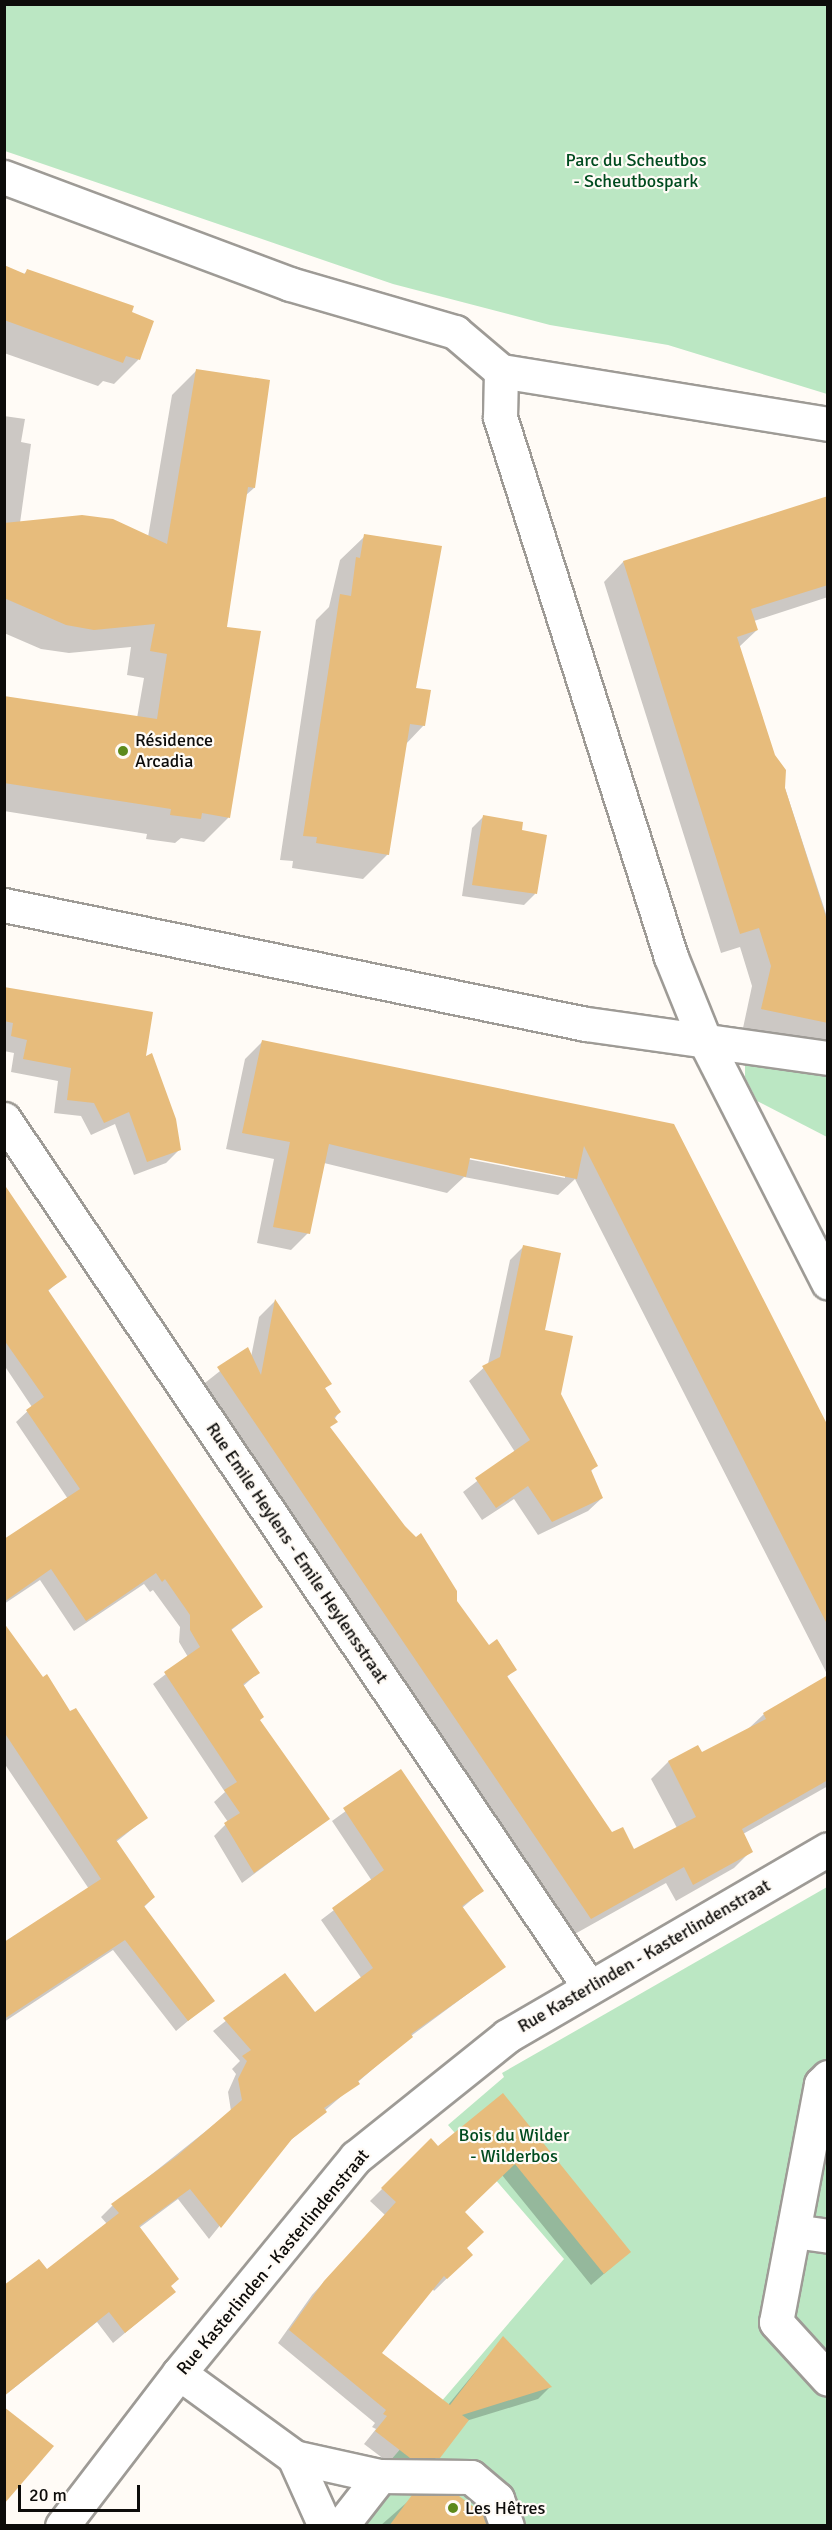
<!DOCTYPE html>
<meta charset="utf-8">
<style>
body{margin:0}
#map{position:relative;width:832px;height:2530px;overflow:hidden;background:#fffbf6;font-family:Signika,sans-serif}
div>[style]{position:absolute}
.green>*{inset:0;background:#bbe7c3}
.shadow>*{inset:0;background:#0003}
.building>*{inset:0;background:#e7bc7c}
.roads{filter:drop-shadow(2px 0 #9e9b96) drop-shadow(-2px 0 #9e9b96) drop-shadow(0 2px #9e9b96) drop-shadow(0 -2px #9e9b96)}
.minor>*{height:33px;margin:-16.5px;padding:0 16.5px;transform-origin:16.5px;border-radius:16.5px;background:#fff}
.dots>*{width:16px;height:16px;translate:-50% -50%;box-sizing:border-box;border:3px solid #fffbf6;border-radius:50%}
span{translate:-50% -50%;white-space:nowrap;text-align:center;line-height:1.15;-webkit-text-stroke:4.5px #fffbf6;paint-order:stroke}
.park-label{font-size:18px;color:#004b1f}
.poi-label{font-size:18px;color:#0d0c0a}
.left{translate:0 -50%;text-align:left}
.street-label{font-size:18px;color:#0d0c0a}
.frame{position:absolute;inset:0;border:6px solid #0d0c0a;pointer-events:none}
.scale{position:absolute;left:18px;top:2485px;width:122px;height:27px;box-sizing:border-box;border:3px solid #0d0c0a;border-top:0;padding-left:8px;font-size:18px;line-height:21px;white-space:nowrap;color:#0d0c0a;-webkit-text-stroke:4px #fffbf6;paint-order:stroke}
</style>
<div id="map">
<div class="green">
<div style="clip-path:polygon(5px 4px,827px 5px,827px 394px,668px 345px,550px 325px,393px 284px,5px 151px)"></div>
<div style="clip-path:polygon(745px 1063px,827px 1076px,827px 1137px,757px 1101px,745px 1077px)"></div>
<div style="clip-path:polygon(827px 1887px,827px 2525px,334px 2526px,564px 2259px,448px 2125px,504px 2077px,502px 2073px)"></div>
</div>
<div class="shadow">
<div style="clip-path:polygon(4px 267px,23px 275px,27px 271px,152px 321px,138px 360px,114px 384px,103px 381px,98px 386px,4px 353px)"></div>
<div style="clip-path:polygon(196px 371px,254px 488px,245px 496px,225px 628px,228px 818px,204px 842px,181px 838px,175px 843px,146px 839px,147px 834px,4px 811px,4px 697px,137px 718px,144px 678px,127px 675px,131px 647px,69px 653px,41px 649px,4px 633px,4px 416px,25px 419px,21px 442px,31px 444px,20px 523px,148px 537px,172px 395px)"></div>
<div style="clip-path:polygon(828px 498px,828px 597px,754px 621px,757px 630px,739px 647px,828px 920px,828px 1046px,743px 1028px,752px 986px,740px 947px,721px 953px,604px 582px,623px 562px)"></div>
<div style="clip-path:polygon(365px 536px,424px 725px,406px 744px,388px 854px,363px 879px,292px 868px,293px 861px,280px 860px,316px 620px,329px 607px,340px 560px)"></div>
<div style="clip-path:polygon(483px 817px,521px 832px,535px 894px,524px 905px,462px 896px,472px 828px)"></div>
<div style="clip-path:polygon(4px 989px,144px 1058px,179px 1150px,166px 1163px,134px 1175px,115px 1124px,91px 1135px,81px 1116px,54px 1113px,58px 1081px,11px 1072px,14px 1053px,4px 1051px)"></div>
<div style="clip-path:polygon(evenodd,262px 1042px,673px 1125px,828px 1429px,828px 1676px,575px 1179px,558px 1195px,464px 1177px,447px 1193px,324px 1163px,308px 1233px,291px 1250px,257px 1243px,274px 1159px,226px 1149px,245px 1059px,262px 1042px,463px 1155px,565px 1175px,565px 1178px,462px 1158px,463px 1155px)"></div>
<div style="clip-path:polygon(4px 1187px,65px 1276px,47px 1292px,261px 1607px,230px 1631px,258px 1673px,242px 1687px,258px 1720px,328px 1819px,242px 1883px,214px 1836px,228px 1822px,214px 1802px,225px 1792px,153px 1684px,188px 1657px,179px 1642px,180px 1627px,153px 1590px,150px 1592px,144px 1584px,74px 1631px,40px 1580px,4px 1604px,4px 1541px,68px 1499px,16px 1422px,32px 1407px,4px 1365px)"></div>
<div style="clip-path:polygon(524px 1246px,560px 1394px,596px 1466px,590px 1472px,602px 1498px,588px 1511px,538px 1535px,514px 1499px,482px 1520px,463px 1492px,515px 1452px,469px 1381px,488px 1364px,510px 1260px)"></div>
<div style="clip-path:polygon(275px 1301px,330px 1383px,324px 1389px,339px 1412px,329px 1428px,488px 1647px,515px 1669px,506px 1678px,611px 1834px,634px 1851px,677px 1828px,651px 1779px,668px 1762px,697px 1747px,701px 1754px,747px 1730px,764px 1714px,828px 1677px,828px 1786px,743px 1834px,751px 1851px,734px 1868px,676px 1901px,666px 1883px,573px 1935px,201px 1386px,248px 1349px,251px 1357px,259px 1317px)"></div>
<div style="clip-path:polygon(4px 1626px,146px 1818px,116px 1842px,154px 1897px,143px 1908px,213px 2000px,176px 2031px,113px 1950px,4px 2022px,4px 1944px,89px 1889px,4px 1763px)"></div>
<div style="clip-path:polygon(401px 1771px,482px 1891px,462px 1908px,504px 1967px,411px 2036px,285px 2145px,209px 2239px,178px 2199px,139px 2228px,174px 2292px,113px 2343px,97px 2322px,4px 2396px,4px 2289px,47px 2271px,107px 2224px,101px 2217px,112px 2206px,231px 2111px,228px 2092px,236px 2074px,232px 2069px,240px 2061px,213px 2031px,284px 1975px,314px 2014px,362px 1979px,321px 1920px,372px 1881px,332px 1821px)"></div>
<div style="clip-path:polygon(503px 2095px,629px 2252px,591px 2285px,502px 2175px,463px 2212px,465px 2249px,471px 2255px,434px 2291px,432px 2288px,379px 2353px,448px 2405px,503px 2338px,550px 2387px,538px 2399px,466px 2421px,426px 2470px,397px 2469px,364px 2444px,376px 2429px,372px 2427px,375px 2423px,278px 2343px,312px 2295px,385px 2215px,370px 2201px,431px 2140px,438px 2148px)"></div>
<div style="clip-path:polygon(413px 2497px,475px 2526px,380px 2526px)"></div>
</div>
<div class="building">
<div style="clip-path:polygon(4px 265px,25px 274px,27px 269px,134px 306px,132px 312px,154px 321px,140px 360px,126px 356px,123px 363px,4px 320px)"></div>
<div style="clip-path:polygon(196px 369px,270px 380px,255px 488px,248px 487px,227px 627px,261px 631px,230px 818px,202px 813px,201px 819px,170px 815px,171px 809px,4px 783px,4px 696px,157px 719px,167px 654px,150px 651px,155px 624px,94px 630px,66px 625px,4px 598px,4px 523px,82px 515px,113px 519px,167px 544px)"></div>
<div style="clip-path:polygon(828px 496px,828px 585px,751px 609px,758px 630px,737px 637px,775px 755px,786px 770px,785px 788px,828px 923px,828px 1023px,761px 1009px,771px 966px,759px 928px,740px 934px,623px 561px)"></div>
<div style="clip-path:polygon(364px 534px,442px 546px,416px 688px,431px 690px,425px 726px,410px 724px,389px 855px,316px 843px,317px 837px,303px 836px,340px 594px,351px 596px,356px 557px,360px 558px)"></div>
<div style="clip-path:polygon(483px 815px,523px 822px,522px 830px,547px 835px,537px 894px,472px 885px)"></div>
<div style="clip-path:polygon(4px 987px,153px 1012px,146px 1056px,152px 1053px,176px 1119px,181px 1150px,147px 1162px,129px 1112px,104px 1123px,94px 1103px,67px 1100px,71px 1068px,23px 1059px,27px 1040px,11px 1036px,13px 1023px,4px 1021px)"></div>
<div style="clip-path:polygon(262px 1040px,674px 1124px,828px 1426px,828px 1626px,584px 1146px,577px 1179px,470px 1158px,466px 1177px,329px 1144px,310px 1234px,273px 1227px,290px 1142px,242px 1133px)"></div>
<div style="clip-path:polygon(4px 1184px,67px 1277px,48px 1290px,263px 1607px,231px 1629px,260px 1673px,243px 1684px,264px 1717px,260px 1720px,330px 1819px,254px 1873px,224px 1823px,240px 1813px,224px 1790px,237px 1782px,164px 1672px,200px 1647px,190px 1630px,190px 1615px,165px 1579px,162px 1582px,156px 1573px,86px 1621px,51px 1569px,4px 1602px,4px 1539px,80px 1489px,26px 1410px,44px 1397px,4px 1340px)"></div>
<div style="clip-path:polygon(523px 1245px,561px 1253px,545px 1330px,573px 1336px,561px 1394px,598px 1466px,591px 1470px,603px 1498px,552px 1522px,528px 1486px,496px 1508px,475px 1478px,530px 1440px,482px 1366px,500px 1357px)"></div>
<div style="clip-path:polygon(275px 1299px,332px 1384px,325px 1388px,341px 1412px,334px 1417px,338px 1422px,330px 1427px,405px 1526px,416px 1537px,421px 1533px,457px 1591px,457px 1601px,489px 1645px,497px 1639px,517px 1670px,507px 1676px,612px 1832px,623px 1827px,634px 1849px,696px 1817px,668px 1761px,698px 1745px,702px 1752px,766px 1719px,763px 1713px,828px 1675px,828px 1780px,742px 1829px,753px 1852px,693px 1885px,684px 1867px,591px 1919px,217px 1367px,248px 1347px,261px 1375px)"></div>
<div style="clip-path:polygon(4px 1623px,43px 1677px,47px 1674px,70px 1711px,76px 1708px,148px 1818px,116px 1840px,155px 1897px,144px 1906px,215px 2001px,188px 2021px,125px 1940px,4px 2019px,4px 1942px,101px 1879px,4px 1732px)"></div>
<div style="clip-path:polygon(401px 1769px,484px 1891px,462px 1906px,506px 1967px,411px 2034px,413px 2037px,358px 2081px,360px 2084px,324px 2108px,327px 2112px,292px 2139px,221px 2228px,190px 2189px,139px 2226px,179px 2279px,171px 2286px,176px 2292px,125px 2333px,109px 2312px,4px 2396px,4px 2285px,39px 2259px,47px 2269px,119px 2213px,111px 2204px,177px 2156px,242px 2100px,238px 2079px,247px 2061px,242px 2056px,251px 2050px,223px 2018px,285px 1973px,315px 2012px,373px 1968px,332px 1908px,384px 1870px,343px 1808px)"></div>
<div style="clip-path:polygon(503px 2093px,631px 2252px,604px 2274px,515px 2164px,465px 2212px,484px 2232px,467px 2248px,473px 2255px,447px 2279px,444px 2276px,382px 2353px,450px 2405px,503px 2336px,552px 2387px,462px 2415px,469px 2420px,440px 2458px,410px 2458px,375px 2431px,387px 2416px,383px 2414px,386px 2410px,289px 2330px,324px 2281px,396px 2202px,381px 2188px,431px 2138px,438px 2146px)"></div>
<div style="clip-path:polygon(4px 2407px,54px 2446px,4px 2504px)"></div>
<div style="clip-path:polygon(412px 2495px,459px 2496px,483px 2514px,487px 2526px,389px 2526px)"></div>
</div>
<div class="roads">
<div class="minor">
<div style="left:4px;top:177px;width:305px;rotate:20.5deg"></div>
<div style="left:290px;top:284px;width:172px;rotate:16.2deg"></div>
<div style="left:455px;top:332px;width:60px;rotate:40.3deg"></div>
<div style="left:501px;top:371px;width:46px;rotate:91.2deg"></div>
<div style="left:500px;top:417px;width:566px;rotate:72.43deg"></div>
<div style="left:671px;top:957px;width:91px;rotate:68deg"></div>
<div style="left:705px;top:1041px;width:271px;rotate:63deg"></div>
<div style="left:501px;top:371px;width:331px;rotate:9.2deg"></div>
<div style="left:4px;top:905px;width:594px;rotate:11.56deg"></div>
<div style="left:586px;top:1024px;width:244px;rotate:8deg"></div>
<div style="left:4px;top:1119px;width:1047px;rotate:56.02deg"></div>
<div style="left:828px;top:2077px;width:10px;rotate:135deg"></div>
<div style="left:821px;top:2084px;width:242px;rotate:100.7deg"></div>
<div style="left:776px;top:2322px;width:77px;rotate:47.6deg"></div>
<div style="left:794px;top:2231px;width:34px;rotate:8deg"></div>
<div style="left:179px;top:2373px;width:142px;rotate:36.1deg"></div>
<div style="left:294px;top:2457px;width:88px;rotate:12.5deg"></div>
<div style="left:380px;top:2476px;width:91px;rotate:0.6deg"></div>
<div style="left:471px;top:2477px;width:34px;rotate:40deg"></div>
<div style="left:497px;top:2499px;width:29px;rotate:70deg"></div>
<div style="left:294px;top:2457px;width:76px;rotate:65.8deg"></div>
<div style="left:62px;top:2526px;width:193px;rotate:-52.6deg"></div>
<div style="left:179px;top:2373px;width:279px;rotate:-50.7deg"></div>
<div style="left:356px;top:2157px;width:193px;rotate:-38.7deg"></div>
<div style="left:507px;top:2036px;width:371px;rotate:-30.2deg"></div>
<div style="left:341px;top:2526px;width:63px;rotate:-52deg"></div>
</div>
</div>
<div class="dots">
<div style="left:123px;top:751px;background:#5c891b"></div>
<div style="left:453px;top:2508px;background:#5c891b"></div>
</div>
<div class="park-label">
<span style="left:636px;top:171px">Parc du Scheutbos<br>- Scheutbospark</span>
<span style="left:514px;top:2146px">Bois du Wilder<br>- Wilderbos</span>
</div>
<div class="poi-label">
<span class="left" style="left:135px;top:751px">Résidence<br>Arcadia</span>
<span class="left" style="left:465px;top:2508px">Les Hêtres</span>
</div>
<div class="street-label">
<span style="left:297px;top:1553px;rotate:56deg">Rue Emile Heylens - Emile Heylensstraat</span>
<span style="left:644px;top:1956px;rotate:-30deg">Rue Kasterlinden - Kasterlindenstraat</span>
<span style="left:273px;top:2262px;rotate:-50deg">Rue Kasterlinden - Kasterlindenstraat</span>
</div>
<div class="frame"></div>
<div class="scale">20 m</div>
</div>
